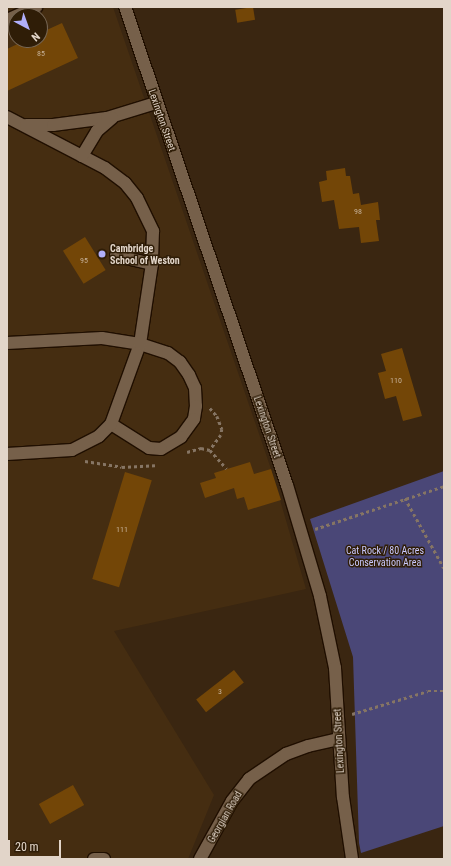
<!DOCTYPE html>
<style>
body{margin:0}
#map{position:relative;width:451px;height:866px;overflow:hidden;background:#3a2611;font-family:"Roboto Condensed",sans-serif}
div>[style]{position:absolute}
.built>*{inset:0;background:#452d11}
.green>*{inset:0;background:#4a4777}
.building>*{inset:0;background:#734607;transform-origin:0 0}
.path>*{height:2.5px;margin-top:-1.25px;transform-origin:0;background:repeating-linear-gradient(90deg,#867564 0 3px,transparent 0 6px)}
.roads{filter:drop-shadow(1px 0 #200f00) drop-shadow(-1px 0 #200f00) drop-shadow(0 1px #200f00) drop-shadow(0 -1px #200f00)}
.minor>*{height:12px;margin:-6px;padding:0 6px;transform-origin:6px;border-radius:6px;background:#76604a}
.dots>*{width:11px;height:11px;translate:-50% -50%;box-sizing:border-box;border:2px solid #2f1d07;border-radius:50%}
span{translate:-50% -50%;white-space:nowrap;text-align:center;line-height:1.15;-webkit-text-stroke:3px #2f1d07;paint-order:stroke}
.number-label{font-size:8px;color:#c6b198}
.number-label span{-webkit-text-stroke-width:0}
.street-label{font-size:10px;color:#e2d5c9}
.poi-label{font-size:10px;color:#e2d5c9;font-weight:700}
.left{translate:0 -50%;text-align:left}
.park-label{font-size:10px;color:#c9c9fe}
.frame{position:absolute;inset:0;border:8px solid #e2d5c9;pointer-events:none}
.north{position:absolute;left:8px;top:8px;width:40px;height:40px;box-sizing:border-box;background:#2f1d07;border:1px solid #776755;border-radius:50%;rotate:139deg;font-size:11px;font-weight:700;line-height:16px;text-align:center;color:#e2d5c9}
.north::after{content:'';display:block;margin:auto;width:14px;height:18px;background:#b0aefa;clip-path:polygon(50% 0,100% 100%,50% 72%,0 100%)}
.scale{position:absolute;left:8px;top:840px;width:53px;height:18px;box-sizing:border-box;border:2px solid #e2d5c9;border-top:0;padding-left:5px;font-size:12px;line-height:14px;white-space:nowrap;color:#e2d5c9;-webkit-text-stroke:3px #2f1d07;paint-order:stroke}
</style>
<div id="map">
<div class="built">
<div style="clip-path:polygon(evenodd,7px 7px,113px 7px,271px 469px,306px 589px,114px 631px,214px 795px,188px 859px,7px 859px,7px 7px,16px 16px,40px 16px,40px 40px,16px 40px,16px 16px)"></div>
</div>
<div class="green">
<div style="clip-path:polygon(444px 471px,444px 826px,361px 853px,359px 843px,353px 657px,310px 519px)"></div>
</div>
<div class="building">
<div style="left:253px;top:7px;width:13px;height:18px;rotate:81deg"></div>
<div style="clip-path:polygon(62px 23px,78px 58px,7px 91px,7px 49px,26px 40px,40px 40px,40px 33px)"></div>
<div style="clip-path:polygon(345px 168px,346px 176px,350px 176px,353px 194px,359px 193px,361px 205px,378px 202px,380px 220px,376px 220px,379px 241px,361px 243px,359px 227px,339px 229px,334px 200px,322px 202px,319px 182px,327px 180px,326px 171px)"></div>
<div style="left:85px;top:237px;width:39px;height:26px;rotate:58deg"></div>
<div style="clip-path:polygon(402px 348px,422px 416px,403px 421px,396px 396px,385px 399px,378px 373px,386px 371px,381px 354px)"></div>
<div style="clip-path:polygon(250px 462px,254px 474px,271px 469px,281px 500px,248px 510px,244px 497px,237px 499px,234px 488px,205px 498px,200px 483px,216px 478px,214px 473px)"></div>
<div style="left:125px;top:472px;width:28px;height:112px;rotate:17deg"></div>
<div style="left:234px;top:670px;width:16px;height:48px;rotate:52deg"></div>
<div style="left:73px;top:785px;width:23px;height:39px;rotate:61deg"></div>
</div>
<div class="path">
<div style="left:210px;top:408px;width:11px;rotate:49deg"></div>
<div style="left:217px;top:416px;width:14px;rotate:69deg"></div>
<div style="left:222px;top:429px;width:6px;rotate:99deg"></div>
<div style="left:221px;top:435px;width:19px;rotate:126deg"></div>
<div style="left:187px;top:452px;width:15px;rotate:-16deg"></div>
<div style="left:201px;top:448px;width:9px;rotate:13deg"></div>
<div style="left:210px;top:450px;width:25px;rotate:48deg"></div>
<div style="left:85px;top:461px;width:37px;rotate:9deg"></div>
<div style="left:122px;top:467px;width:33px;rotate:-3deg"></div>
<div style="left:405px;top:498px;width:80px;rotate:60.9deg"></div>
<div style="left:315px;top:529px;width:136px;rotate:-18.4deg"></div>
<div style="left:352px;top:714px;width:79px;rotate:-16.8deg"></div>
<div style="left:428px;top:691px;width:16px"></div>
</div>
<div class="roads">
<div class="minor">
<div style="left:125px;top:7px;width:505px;rotate:71.28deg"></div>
<div style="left:287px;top:485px;width:116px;rotate:73.4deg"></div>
<div style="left:320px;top:596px;width:74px;rotate:78.2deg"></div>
<div style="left:335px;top:668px;width:129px;rotate:86.5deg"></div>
<div style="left:343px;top:797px;width:63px;rotate:81.7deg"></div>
<div style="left:7px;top:20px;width:32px;rotate:-24deg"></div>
<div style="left:7px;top:117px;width:110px;rotate:27.5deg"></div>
<div style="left:105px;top:168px;width:25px;rotate:37deg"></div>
<div style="left:125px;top:183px;width:19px;rotate:51deg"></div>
<div style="left:137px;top:198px;width:37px;rotate:64deg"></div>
<div style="left:153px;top:231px;width:33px;rotate:92deg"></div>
<div style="left:152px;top:264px;width:37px;rotate:-167deg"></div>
<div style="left:26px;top:125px;width:27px"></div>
<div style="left:53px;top:125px;width:54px;rotate:-7.4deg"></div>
<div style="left:107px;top:118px;width:51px;rotate:-17deg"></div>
<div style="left:82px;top:156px;width:29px;rotate:-59deg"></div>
<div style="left:97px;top:131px;width:20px;rotate:-41deg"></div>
<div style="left:7px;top:343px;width:95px;rotate:-3deg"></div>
<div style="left:102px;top:338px;width:38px;rotate:9deg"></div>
<div style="left:140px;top:344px;width:29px;rotate:18deg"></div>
<div style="left:168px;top:353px;width:15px;rotate:37deg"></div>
<div style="left:180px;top:362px;width:16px;rotate:55deg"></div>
<div style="left:189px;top:375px;width:14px;rotate:65deg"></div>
<div style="left:195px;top:388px;width:18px;rotate:87deg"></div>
<div style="left:196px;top:406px;width:13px;rotate:99deg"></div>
<div style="left:194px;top:419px;width:22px;rotate:126deg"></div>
<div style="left:181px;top:437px;width:23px;rotate:149deg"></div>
<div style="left:161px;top:449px;width:12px;rotate:-175deg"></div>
<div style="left:149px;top:448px;width:45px;rotate:-147.7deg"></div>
<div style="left:7px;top:454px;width:65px;rotate:-3.5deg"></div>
<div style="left:72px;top:450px;width:30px;rotate:-27deg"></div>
<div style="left:99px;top:436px;width:17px;rotate:-45deg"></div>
<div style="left:111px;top:424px;width:85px;rotate:-70.1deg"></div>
<div style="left:140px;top:344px;width:81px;rotate:-81.5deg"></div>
<div style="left:94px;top:859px;width:10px"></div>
<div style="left:200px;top:859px;width:66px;rotate:-61.1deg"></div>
<div style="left:232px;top:801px;width:28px;rotate:-52deg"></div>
<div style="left:249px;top:779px;width:45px;rotate:-34deg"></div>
<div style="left:286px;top:754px;width:23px;rotate:-20deg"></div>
<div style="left:308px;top:746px;width:32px;rotate:-13deg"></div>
</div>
</div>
<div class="dots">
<div style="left:102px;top:254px;background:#b0aefa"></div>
</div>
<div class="number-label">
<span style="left:41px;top:54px">85</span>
<span style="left:358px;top:212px">98</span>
<span style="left:84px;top:261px">95</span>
<span style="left:396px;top:381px">110</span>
<span style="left:122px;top:530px">111</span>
<span style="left:220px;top:692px">3</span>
</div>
<div class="street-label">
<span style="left:162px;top:120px;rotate:71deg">Lexington Street</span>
<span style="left:267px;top:427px;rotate:71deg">Lexington Street</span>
<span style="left:339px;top:741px;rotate:-93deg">Lexington Street</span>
<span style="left:225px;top:817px;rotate:-60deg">Georgian Road</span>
</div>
<div class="poi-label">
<span class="left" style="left:110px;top:254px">Cambridge<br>School of Weston</span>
</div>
<div class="park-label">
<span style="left:385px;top:556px">Cat Rock / 80 Acres<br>Conservation Area</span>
</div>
<div class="frame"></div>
<div class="north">N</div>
<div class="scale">20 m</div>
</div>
